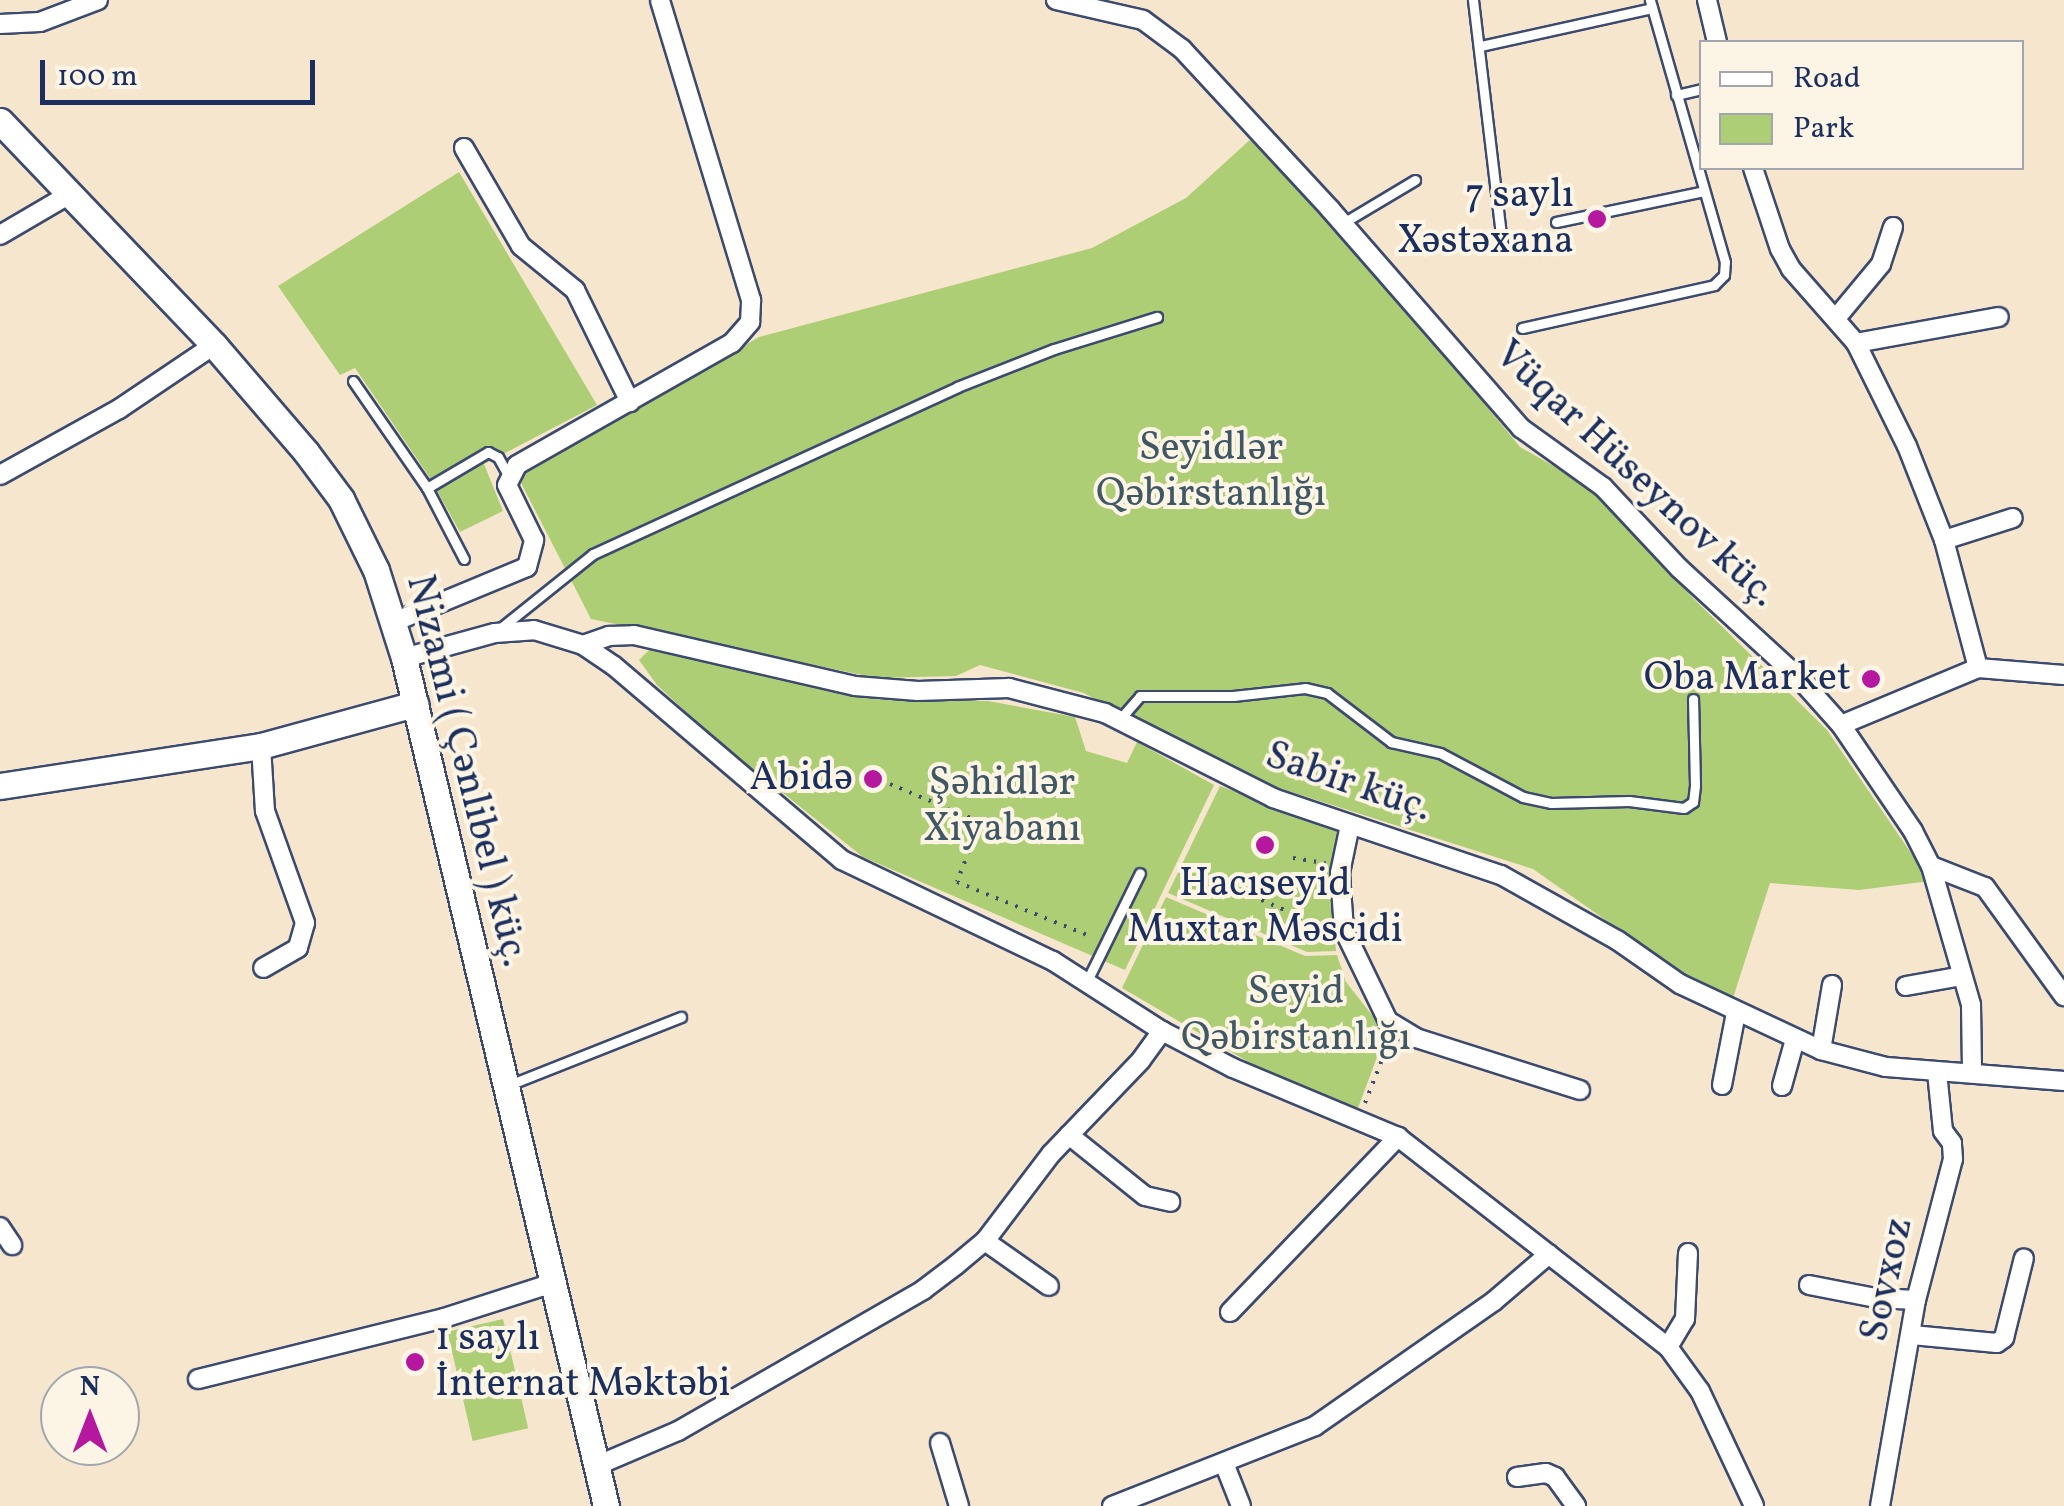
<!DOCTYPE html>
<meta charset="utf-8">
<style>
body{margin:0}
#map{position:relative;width:2064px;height:1506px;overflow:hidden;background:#f6e6cd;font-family:Vollkorn,serif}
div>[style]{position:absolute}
.green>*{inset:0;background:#aece75;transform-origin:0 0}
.path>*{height:4px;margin-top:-2px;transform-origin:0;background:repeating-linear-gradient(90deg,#3c4a6f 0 2.5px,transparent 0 10.5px)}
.roads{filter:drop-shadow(2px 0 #3c4a6f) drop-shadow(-2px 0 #3c4a6f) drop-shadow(0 2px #3c4a6f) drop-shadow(0 -2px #3c4a6f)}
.lane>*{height:9px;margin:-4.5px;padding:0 4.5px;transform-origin:4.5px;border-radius:4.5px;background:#fff}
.street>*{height:18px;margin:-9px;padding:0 9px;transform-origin:9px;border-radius:9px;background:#fff}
.secondary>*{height:25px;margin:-12.5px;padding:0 12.5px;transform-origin:12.5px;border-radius:12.5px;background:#fff}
.dots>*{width:28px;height:28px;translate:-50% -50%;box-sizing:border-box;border:5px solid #fcf5e5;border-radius:50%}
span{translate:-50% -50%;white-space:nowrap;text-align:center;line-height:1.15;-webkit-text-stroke:8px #fcf5e5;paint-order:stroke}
.poi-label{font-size:40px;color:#1b2f5e}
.right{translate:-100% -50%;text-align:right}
.left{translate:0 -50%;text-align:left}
.park-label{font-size:40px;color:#405764}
.street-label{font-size:40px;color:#1b2f5e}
.legend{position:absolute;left:1699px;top:40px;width:325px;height:130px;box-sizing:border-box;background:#fcf5e5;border:2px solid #a2a6af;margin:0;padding:12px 18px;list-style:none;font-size:30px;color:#1b2f5e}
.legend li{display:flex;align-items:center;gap:20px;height:50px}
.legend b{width:50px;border:2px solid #a2a6af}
.north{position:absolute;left:40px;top:1366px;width:100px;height:100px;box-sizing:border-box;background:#fcf5e5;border:2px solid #a2a6af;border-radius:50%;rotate:0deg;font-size:28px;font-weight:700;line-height:40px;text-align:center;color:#1b2f5e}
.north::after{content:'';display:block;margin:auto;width:35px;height:45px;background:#b5179e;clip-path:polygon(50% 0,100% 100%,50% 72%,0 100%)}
.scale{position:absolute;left:40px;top:60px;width:275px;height:45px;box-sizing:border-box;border:5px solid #1b2f5e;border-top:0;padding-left:12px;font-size:30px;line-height:35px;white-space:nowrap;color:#1b2f5e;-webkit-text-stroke:8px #fcf5e5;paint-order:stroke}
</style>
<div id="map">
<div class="green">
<div style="clip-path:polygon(1252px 138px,1398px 299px,1520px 447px,1596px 490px,1691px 596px,1827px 730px,1930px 881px,1859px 890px,1770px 883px,1732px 1001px,1691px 980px,1533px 869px,1228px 772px,1084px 693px,980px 665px,956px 676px,877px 678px,591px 619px,518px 477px,759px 337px,1092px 248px,1186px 198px)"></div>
<div style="clip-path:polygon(459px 172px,597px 405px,484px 464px,503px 511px,460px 532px,428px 475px,355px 368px,340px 375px,278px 286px)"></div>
<div style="clip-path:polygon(649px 650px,882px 700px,988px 701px,1075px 717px,1086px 751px,1127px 763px,1137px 742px,1214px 785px,1125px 970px,863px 857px,714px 738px,657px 685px,639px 660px)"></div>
<div style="clip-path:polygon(1220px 786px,1337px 830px,1330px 885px,1336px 951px,1307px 952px,1168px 893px)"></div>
<div style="clip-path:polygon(1166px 897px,1305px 956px,1337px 955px,1346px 982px,1386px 1033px,1358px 1108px,1252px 1064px,1122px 988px)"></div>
<div style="left:503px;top:1319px;width:112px;height:57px;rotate:77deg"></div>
</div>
<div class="path">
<div style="left:890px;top:784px;width:98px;rotate:22.9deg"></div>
<div style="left:980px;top:822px;width:64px;rotate:111deg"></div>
<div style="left:957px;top:882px;width:146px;rotate:22.2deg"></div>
<div style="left:1293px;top:858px;width:33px;rotate:9deg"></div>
<div style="left:1252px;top:896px;width:84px;rotate:23.2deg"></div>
<div style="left:1365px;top:1103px;width:66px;rotate:-68.5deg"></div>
</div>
<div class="roads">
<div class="lane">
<div style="left:1473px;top:0;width:245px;rotate:83.2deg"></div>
<div style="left:1481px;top:46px;width:175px;rotate:-12.5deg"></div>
<div style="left:1676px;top:95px;width:27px;rotate:-13deg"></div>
<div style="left:1556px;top:222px;width:151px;rotate:-11.8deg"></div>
<div style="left:1343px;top:223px;width:84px;rotate:-30.8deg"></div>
<div style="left:1522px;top:328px;width:197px;rotate:-12.6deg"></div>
<div style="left:1714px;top:285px;width:14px;rotate:-45deg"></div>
<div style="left:1724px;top:275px;width:13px;rotate:-86deg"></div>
<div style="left:1725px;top:262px;width:273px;rotate:-106deg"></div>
<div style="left:353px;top:381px;width:130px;rotate:55.3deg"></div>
<div style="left:427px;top:488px;width:80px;rotate:62.5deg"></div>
<div style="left:427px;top:488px;width:71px;rotate:-30.5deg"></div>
<div style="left:488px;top:452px;width:11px;rotate:27deg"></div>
<div style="left:498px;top:457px;width:21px;rotate:61deg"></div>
<div style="left:497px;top:631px;width:123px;rotate:-38.7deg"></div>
<div style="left:593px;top:554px;width:400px;rotate:-24.6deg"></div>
<div style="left:957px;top:387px;width:104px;rotate:-21.4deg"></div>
<div style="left:1054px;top:349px;width:108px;rotate:-17.3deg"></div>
<div style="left:1120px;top:719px;width:30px;rotate:-49deg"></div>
<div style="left:1140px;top:696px;width:93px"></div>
<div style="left:1233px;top:696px;width:72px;rotate:-6.3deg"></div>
<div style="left:1305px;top:688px;width:23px;rotate:13deg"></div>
<div style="left:1327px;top:693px;width:81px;rotate:37.4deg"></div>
<div style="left:1391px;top:742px;width:50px;rotate:12.7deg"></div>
<div style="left:1440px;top:753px;width:94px;rotate:27.9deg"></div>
<div style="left:1523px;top:797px;width:29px;rotate:12deg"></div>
<div style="left:1551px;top:803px;width:78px;rotate:-1.5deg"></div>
<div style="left:1629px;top:801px;width:55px;rotate:7.3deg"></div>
<div style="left:1684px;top:808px;width:11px;rotate:-34deg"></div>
<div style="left:1693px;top:802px;width:17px;rotate:-83deg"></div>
<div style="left:1695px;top:785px;width:86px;rotate:-91.3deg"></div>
<div style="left:1087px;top:981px;width:120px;rotate:-63.9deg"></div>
<div style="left:509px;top:1085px;width:185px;rotate:-21.6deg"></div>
</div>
<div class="street">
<div style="left:1056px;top:0;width:89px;rotate:12.9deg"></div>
<div style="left:1143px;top:20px;width:49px;rotate:36.6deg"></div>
<div style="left:1182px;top:49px;width:218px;rotate:47.2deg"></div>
<div style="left:1330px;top:209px;width:291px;rotate:48.9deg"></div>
<div style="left:1521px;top:428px;width:101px;rotate:35.7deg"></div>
<div style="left:1603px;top:487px;width:111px;rotate:46.8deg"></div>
<div style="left:1679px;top:568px;width:163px;rotate:42.5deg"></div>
<div style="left:1799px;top:678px;width:63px;rotate:48.2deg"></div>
<div style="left:1841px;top:725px;width:128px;rotate:55.8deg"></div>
<div style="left:1913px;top:831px;width:39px;rotate:63deg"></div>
<div style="left:1931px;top:866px;width:145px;rotate:73.9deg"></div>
<div style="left:1971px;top:1005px;width:67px;rotate:89.1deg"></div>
<div style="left:1707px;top:0;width:43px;rotate:76.6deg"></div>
<div style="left:0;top:24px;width:40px;rotate:-2.9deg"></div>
<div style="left:40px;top:22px;width:62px;rotate:-20.8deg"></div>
<div style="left:464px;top:148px;width:113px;rotate:59.8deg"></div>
<div style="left:521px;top:246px;width:70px;rotate:39.2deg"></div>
<div style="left:575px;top:290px;width:125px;rotate:63.8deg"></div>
<div style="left:1753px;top:168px;width:85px;rotate:71.6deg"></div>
<div style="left:1780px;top:249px;width:23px;rotate:61deg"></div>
<div style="left:1791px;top:269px;width:98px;rotate:48.7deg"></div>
<div style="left:1856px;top:343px;width:115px;rotate:63.7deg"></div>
<div style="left:1907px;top:446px;width:101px;rotate:68.5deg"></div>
<div style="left:1944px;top:540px;width:132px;rotate:75.1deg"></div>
<div style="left:0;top:235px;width:81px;rotate:-30.4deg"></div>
<div style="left:1837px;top:317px;width:69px;rotate:-50.3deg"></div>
<div style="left:1881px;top:264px;width:39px;rotate:-72deg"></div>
<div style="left:1856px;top:343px;width:145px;rotate:-10.3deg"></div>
<div style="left:0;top:475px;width:136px;rotate:-29deg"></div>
<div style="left:119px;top:409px;width:115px;rotate:-34deg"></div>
<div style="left:1944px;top:540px;width:72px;rotate:-17.7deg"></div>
<div style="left:394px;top:622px;width:144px;rotate:-22.5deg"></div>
<div style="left:527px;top:567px;width:28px;rotate:-75deg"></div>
<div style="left:534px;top:540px;width:61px;rotate:-116.1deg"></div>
<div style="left:507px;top:485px;width:22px;rotate:-63deg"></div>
<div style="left:517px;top:465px;width:247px;rotate:-29.6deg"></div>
<div style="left:732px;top:343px;width:28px;rotate:-49deg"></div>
<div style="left:750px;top:322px;width:22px;rotate:-87deg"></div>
<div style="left:751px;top:300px;width:313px;rotate:-106.9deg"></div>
<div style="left:583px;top:645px;width:28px;rotate:-19deg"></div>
<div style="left:609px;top:636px;width:25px;rotate:-2deg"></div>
<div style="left:634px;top:635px;width:227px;rotate:13deg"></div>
<div style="left:855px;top:686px;width:63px;rotate:4.5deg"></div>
<div style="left:918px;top:691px;width:91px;rotate:-1.9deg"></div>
<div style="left:1009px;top:688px;width:99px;rotate:14.6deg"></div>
<div style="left:1105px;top:713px;width:188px;rotate:26.8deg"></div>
<div style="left:1273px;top:798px;width:241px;rotate:18.7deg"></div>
<div style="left:1501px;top:875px;width:133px;rotate:29.3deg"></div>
<div style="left:1617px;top:940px;width:77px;rotate:34.9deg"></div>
<div style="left:1680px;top:984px;width:156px;rotate:25.1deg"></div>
<div style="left:1821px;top:1050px;width:67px;rotate:14.7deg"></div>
<div style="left:1886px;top:1067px;width:179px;rotate:4.5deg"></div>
<div style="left:404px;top:658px;width:94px;rotate:-15.4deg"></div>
<div style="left:495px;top:633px;width:39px;rotate:-4deg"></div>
<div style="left:534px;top:630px;width:51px;rotate:17deg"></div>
<div style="left:583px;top:645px;width:37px;rotate:34deg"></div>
<div style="left:614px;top:666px;width:299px;rotate:40.4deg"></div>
<div style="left:842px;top:860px;width:234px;rotate:25.6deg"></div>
<div style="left:1053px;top:961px;width:130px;rotate:32.7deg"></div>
<div style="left:1162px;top:1031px;width:80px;rotate:27.5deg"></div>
<div style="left:1233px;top:1068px;width:179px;rotate:22.7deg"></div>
<div style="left:1398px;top:1137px;width:342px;rotate:37.9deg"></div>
<div style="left:1668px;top:1347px;width:54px;rotate:54deg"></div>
<div style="left:1700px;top:1391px;width:127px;rotate:64.8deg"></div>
<div style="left:1841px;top:725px;width:148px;rotate:-22.6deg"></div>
<div style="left:1978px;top:668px;width:86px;rotate:4.7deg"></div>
<div style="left:261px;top:746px;width:65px;rotate:86.5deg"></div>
<div style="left:265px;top:811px;width:119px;rotate:70.3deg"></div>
<div style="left:305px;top:923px;width:26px;rotate:106deg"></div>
<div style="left:298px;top:948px;width:40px;rotate:150.3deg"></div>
<div style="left:1350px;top:825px;width:49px;rotate:101.8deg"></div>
<div style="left:1340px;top:873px;width:57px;rotate:86deg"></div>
<div style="left:1344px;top:930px;width:101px;rotate:64.2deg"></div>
<div style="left:1388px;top:1021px;width:33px;rotate:31deg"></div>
<div style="left:1416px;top:1038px;width:172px;rotate:17.6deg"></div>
<div style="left:1931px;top:866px;width:58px;rotate:21.3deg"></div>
<div style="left:1985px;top:887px;width:135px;rotate:54.1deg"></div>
<div style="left:1906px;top:986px;width:57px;rotate:-10.1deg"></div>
<div style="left:1821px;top:1050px;width:66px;rotate:-80.4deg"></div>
<div style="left:1722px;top:1085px;width:73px;rotate:-79deg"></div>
<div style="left:1782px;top:1086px;width:49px;rotate:-74.5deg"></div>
<div style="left:1069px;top:1135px;width:97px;rotate:38.8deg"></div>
<div style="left:1145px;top:1196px;width:26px;rotate:13deg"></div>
<div style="left:0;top:1227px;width:22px;rotate:56deg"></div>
<div style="left:985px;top:1241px;width:78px;rotate:35.1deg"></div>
<div style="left:1809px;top:1285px;width:68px;rotate:11deg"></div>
<div style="left:1876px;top:1298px;width:40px;rotate:2.9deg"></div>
<div style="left:1230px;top:1312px;width:243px;rotate:-46.2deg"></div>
<div style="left:1912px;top:1335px;width:85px;rotate:5.4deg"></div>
<div style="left:1997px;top:1343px;width:9px;rotate:-36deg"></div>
<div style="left:2004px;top:1338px;width:82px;rotate:-76deg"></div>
<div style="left:1668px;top:1347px;width:33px;rotate:-59deg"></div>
<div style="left:1685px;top:1319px;width:66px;rotate:-87.4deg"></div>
<div style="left:198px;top:1379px;width:253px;rotate:-13.9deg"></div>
<div style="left:444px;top:1318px;width:114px;rotate:-17.8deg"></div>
<div style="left:940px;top:1443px;width:66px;rotate:73.2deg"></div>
<div style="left:1224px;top:1463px;width:46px;rotate:68.4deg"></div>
<div style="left:596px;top:1466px;width:89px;rotate:-23.1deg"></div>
<div style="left:678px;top:1431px;width:283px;rotate:-29.9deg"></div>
<div style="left:923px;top:1290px;width:41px;rotate:-37.1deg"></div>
<div style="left:956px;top:1265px;width:38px;rotate:-40deg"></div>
<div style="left:985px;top:1241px;width:109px;rotate:-52.8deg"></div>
<div style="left:1051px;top:1154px;width:130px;rotate:-46.2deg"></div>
<div style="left:1141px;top:1060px;width:36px;rotate:-54deg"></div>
<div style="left:1517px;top:1477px;width:29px;rotate:-8deg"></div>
<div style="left:1546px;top:1473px;width:10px;rotate:24deg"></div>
<div style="left:1555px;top:1477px;width:36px;rotate:54deg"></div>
<div style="left:1112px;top:1506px;width:218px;rotate:-21.5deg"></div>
<div style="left:1315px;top:1426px;width:218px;rotate:-34.9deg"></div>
<div style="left:1494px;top:1301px;width:72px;rotate:-40.5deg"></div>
<div style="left:1880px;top:1506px;width:209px;rotate:-80.1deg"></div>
<div style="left:1916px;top:1300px;width:146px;rotate:-75.3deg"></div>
<div style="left:1953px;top:1159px;width:16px;rotate:-94deg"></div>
<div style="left:1952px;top:1143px;width:15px;rotate:-127deg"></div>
<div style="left:1943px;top:1131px;width:59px;rotate:-95.8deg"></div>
</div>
<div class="secondary">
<div style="left:0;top:121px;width:310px;rotate:46.3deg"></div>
<div style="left:214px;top:345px;width:141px;rotate:49.3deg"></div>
<div style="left:306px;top:452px;width:59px;rotate:53.3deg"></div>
<div style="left:341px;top:499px;width:79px;rotate:63.8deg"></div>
<div style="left:376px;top:570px;width:92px;rotate:72.3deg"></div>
<div style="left:404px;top:658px;width:872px;rotate:76.6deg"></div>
<div style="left:0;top:786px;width:264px;rotate:-8.7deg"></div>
<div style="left:261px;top:746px;width:160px;rotate:-15.3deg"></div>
</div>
</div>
<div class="dots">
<div style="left:1597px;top:219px;background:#b5179e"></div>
<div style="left:1871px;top:679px;background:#b5179e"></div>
<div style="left:873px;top:779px;background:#b5179e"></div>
<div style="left:1265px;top:845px;background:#b5179e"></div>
<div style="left:415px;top:1362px;background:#b5179e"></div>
</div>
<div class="poi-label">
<span class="right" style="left:1574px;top:219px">7 saylı<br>Xəstəxana</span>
<span class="right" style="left:1851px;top:679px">Oba Market</span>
<span class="right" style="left:853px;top:779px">Abidə</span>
<span style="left:1265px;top:908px">Hacıseyid<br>Muxtar Məscidi</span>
<span class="left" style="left:435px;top:1362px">1 saylı<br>İnternat Məktəbi</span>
</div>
<div class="park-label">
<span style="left:1211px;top:472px">Seyidlər<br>Qəbirstanlığı</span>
<span style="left:1002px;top:807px">Şəhidlər<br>Xiyabanı</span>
<span style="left:1296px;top:1016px">Seyid<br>Qəbirstanlığı</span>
</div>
<div class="street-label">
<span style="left:1635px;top:475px;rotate:43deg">Vüqar Hüseynov küç.</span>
<span style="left:466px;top:771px;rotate:76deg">Nizami ( Çənlibel ) küç.</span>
<span style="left:1348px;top:783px;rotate:19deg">Sabir küç.</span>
<span style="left:1888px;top:1280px;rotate:-78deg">Sovxoz</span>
</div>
<ul class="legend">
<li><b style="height:12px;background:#fff"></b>Road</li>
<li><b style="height:28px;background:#aece75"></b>Park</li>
</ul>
<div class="north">N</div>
<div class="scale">100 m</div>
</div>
